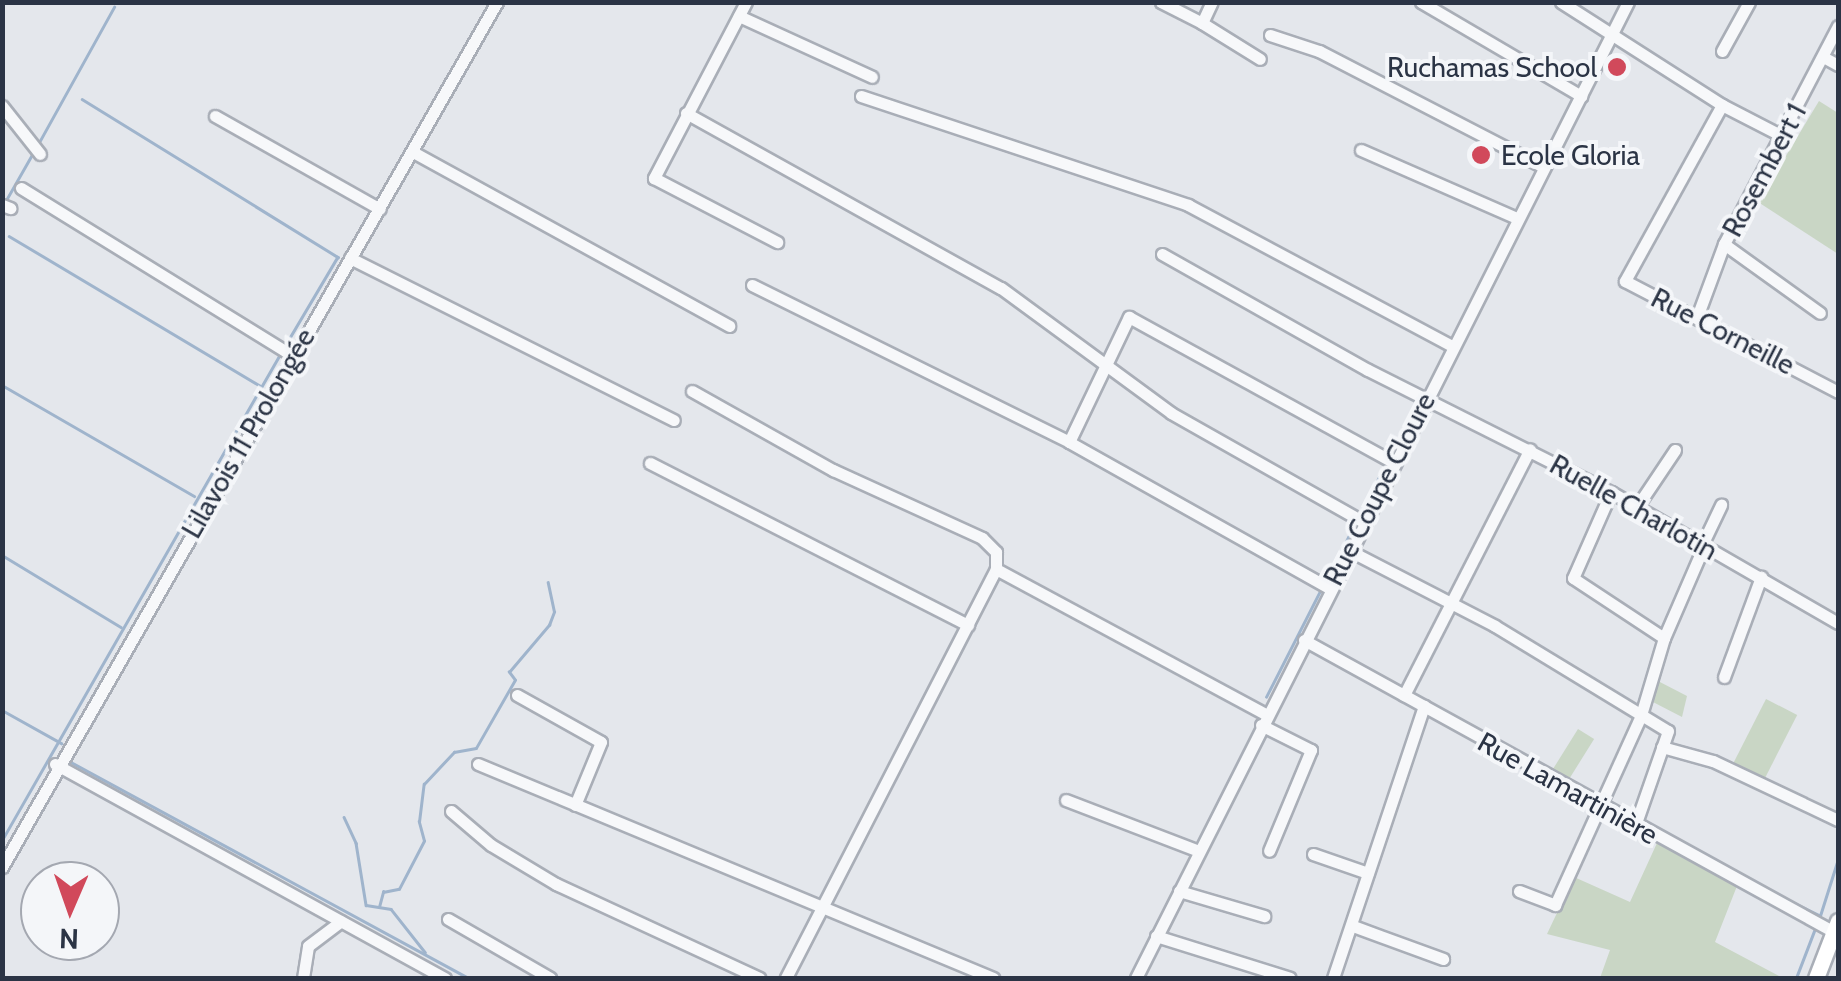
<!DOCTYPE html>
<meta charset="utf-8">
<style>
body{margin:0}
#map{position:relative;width:1841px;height:981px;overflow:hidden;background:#e4e7ec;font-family:Cabin,sans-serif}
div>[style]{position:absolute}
.green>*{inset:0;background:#c9d6c5;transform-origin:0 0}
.stream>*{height:2.5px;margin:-1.25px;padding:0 1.25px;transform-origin:1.25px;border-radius:1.25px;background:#9fb4cc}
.roads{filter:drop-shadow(2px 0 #a9aeb7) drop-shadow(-2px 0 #a9aeb7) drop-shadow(0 2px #a9aeb7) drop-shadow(0 -2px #a9aeb7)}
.minor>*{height:11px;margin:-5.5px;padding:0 5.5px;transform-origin:5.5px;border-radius:5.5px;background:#f7f8fa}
.major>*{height:15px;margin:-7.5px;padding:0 7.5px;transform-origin:7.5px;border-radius:7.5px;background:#fff}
.dots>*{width:28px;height:28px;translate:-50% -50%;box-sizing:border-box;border:5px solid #f4f6f9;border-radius:50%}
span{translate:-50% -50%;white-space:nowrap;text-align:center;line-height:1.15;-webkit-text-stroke:8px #f4f6f9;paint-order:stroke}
.poi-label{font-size:28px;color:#2b3445}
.right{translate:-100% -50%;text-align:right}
.left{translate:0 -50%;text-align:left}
.street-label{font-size:28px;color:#2b3445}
.frame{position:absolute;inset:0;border:5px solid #2b3445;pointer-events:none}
.north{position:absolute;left:20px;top:861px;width:100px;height:100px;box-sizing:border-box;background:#f4f6f9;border:2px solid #a4a8b1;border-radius:50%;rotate:182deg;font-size:28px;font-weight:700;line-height:40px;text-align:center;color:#2b3445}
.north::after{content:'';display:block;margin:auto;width:35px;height:45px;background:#d1495b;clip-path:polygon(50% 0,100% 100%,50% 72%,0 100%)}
</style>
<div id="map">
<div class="green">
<div style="clip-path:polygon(1819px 101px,1838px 113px,1838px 254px,1758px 202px)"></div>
<div style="clip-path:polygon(1656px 680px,1687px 696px,1682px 717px,1651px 701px)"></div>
<div style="left:1766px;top:699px;width:35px;height:75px;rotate:27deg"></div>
<div style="left:1578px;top:729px;width:19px;height:53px;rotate:32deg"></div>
<div style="clip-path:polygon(1657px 843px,1737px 886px,1715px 942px,1783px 978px,1600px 978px,1610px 950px,1547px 934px,1574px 877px,1630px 902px)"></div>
</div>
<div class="stream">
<div style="left:82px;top:99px;width:301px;rotate:31.7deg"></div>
<div style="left:338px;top:257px;width:102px;rotate:120.6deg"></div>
<div style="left:37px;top:146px;width:159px;rotate:-61deg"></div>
<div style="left:5px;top:202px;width:56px;rotate:-60.3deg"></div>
<div style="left:9px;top:236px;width:293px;rotate:30.8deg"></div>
<div style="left:2px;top:385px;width:222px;rotate:30deg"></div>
<div style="left:1360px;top:513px;width:43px;rotate:-62.2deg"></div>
<div style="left:2px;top:555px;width:139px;rotate:31.2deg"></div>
<div style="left:1326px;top:580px;width:68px;rotate:-62.7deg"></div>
<div style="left:1266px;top:697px;width:123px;rotate:-63deg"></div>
<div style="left:2px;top:710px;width:68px;rotate:29.2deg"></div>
<div style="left:69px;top:761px;width:455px;rotate:28.5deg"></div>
<div style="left:344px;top:817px;width:29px;rotate:65deg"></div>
<div style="left:356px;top:843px;width:63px;rotate:80.8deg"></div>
<div style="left:366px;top:905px;width:25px;rotate:9deg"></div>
<div style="left:391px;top:909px;width:55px;rotate:51.7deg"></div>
<div style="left:2px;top:840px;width:558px;rotate:-60.22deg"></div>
<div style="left:1772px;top:892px;width:52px;rotate:26.1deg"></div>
<div style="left:379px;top:907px;width:16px;rotate:-75deg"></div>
<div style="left:383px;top:892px;width:16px;rotate:-11deg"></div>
<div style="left:399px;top:889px;width:54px;rotate:-62.5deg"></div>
<div style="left:424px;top:841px;width:20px;rotate:-105deg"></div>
<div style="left:419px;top:822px;width:38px;rotate:-83deg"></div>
<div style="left:424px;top:784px;width:44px;rotate:-46.8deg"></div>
<div style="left:454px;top:752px;width:22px;rotate:-10deg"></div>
<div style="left:476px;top:748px;width:78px;rotate:-60.2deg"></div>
<div style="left:515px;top:680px;width:10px;rotate:-127deg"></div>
<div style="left:509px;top:672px;width:62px;rotate:-49.6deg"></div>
<div style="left:549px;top:625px;width:14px;rotate:-69deg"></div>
<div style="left:554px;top:612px;width:30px;rotate:-102deg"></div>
<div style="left:1819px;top:919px;width:63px;rotate:-72.4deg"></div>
<div style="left:1796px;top:978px;width:56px;rotate:-69deg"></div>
</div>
<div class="roads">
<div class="minor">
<div style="left:746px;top:2px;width:199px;rotate:117.6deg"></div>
<div style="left:654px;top:178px;width:139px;rotate:27.5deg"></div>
<div style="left:1161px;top:2px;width:46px;rotate:27.1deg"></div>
<div style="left:1202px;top:23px;width:23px;rotate:-65deg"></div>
<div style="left:1421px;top:2px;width:186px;rotate:30.4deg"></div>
<div style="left:1561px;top:2px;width:191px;rotate:32.6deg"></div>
<div style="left:1722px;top:105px;width:68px;rotate:27.3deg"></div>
<div style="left:739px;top:16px;width:146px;rotate:24.6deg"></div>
<div style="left:1202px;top:23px;width:68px;rotate:31.8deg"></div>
<div style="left:1270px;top:35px;width:52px;rotate:18.1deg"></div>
<div style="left:1319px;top:51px;width:253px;rotate:27.3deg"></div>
<div style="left:1722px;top:51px;width:56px;rotate:-61.1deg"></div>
<div style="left:1825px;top:58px;width:15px;rotate:28deg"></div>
<div style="left:861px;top:96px;width:345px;rotate:18.4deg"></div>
<div style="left:1188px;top:205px;width:297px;rotate:28.1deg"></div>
<div style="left:1722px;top:105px;width:201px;rotate:118.9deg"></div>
<div style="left:1625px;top:281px;width:240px;rotate:27.5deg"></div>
<div style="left:2px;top:106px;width:61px;rotate:51.6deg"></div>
<div style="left:686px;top:113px;width:360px;rotate:29.1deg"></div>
<div style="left:1001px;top:288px;width:211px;rotate:36.3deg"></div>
<div style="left:1171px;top:413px;width:219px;rotate:29.5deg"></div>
<div style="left:215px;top:116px;width:189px;rotate:29.4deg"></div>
<div style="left:1361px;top:150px;width:170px;rotate:23.6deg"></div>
<div style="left:413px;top:152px;width:361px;rotate:28.8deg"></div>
<div style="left:21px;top:188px;width:320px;rotate:31.7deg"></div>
<div style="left:2px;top:205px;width:9px;rotate:21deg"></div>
<div style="left:1724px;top:244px;width:118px;rotate:35.7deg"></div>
<div style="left:1162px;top:254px;width:236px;rotate:29.4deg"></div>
<div style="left:1368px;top:370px;width:272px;rotate:26.7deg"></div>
<div style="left:1611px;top:492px;width:262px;rotate:30deg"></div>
<div style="left:350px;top:258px;width:362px;rotate:26.6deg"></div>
<div style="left:752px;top:285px;width:354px;rotate:26.3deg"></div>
<div style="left:1069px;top:442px;width:298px;rotate:29.3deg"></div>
<div style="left:1697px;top:317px;width:78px;rotate:-69.7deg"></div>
<div style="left:1724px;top:244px;width:246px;rotate:-62.4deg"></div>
<div style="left:692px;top:391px;width:162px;rotate:29.3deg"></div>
<div style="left:833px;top:470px;width:164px;rotate:24.5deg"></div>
<div style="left:982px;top:538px;width:20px;rotate:45deg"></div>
<div style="left:996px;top:552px;width:17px;rotate:90deg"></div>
<div style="left:996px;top:569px;width:460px;rotate:117.2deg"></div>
<div style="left:1069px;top:442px;width:139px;rotate:-64.4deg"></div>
<div style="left:1129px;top:317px;width:301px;rotate:28.8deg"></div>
<div style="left:650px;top:463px;width:357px;rotate:27deg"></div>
<div style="left:1611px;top:492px;width:94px;rotate:113.8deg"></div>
<div style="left:1573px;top:578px;width:109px;rotate:33.4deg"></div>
<div style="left:1636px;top:508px;width:70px;rotate:-56.1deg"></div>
<div style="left:1701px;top:547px;width:47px;rotate:-64.5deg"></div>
<div style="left:1348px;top:550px;width:165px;rotate:27.3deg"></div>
<div style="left:1495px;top:626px;width:202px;rotate:31.3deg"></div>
<div style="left:1668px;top:731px;width:101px;rotate:109.2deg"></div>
<div style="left:996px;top:569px;width:308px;rotate:28.3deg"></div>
<div style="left:1304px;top:640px;width:605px;rotate:28.85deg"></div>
<div style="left:1724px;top:677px;width:107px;rotate:-69.7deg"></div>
<div style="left:517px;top:695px;width:96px;rotate:29.2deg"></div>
<div style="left:601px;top:742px;width:68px;rotate:112.4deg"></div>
<div style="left:1404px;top:695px;width:276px;rotate:-62.9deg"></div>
<div style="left:1261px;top:725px;width:56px;rotate:26.6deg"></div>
<div style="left:1311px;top:750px;width:109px;rotate:112.6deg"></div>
<div style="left:1662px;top:747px;width:53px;rotate:15.4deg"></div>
<div style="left:1713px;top:761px;width:138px;rotate:25.3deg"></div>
<div style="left:55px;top:764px;width:445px;rotate:28.8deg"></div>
<div style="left:478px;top:764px;width:558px;rotate:22.56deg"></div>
<div style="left:1066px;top:800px;width:142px;rotate:21deg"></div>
<div style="left:451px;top:811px;width:52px;rotate:40.4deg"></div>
<div style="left:491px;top:845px;width:76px;rotate:31deg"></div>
<div style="left:556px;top:884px;width:224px;rotate:24.8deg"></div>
<div style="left:1313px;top:854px;width:58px;rotate:19.1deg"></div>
<div style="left:2px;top:867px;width:997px;rotate:-60.22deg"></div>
<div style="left:1179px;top:891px;width:89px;rotate:16.4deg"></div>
<div style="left:1519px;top:891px;width:39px;rotate:21deg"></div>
<div style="left:1555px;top:905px;width:209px;rotate:-65.6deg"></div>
<div style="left:1641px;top:715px;width:80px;rotate:-73.4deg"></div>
<div style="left:1664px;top:638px;width:98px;rotate:-66.6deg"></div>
<div style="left:448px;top:919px;width:118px;rotate:30deg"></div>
<div style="left:1353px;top:926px;width:96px;rotate:20.1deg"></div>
<div style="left:1156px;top:936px;width:140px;rotate:17.4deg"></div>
<div style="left:303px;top:978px;width:32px;rotate:-81deg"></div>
<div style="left:308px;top:946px;width:41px;rotate:-37.1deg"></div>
<div style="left:1136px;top:978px;width:1093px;rotate:-63.25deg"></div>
<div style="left:1333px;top:978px;width:287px;rotate:-71.5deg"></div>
</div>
<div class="major">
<div style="left:1816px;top:978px;width:61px;rotate:-68.9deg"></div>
</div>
</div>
<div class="dots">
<div style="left:1617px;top:67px;background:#d1495b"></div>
<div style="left:1481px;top:155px;background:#d1495b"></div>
</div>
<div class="poi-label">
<span class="right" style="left:1597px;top:67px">Ruchamas School</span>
<span class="left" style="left:1501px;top:155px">Ecole Gloria</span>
</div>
<div class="street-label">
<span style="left:1764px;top:170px;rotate:-62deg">Rosembert 1</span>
<span style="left:1723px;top:331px;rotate:27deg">Rue Corneille</span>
<span style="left:248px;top:433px;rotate:-60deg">Lilavois 11 Prolongée</span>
<span style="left:1379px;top:489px;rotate:-63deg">Rue Coupe Cloure</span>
<span style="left:1634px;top:507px;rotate:29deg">Ruelle Charlotin</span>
<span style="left:1568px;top:788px;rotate:29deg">Rue Lamartinière</span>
</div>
<div class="frame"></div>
<div class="north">N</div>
</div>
